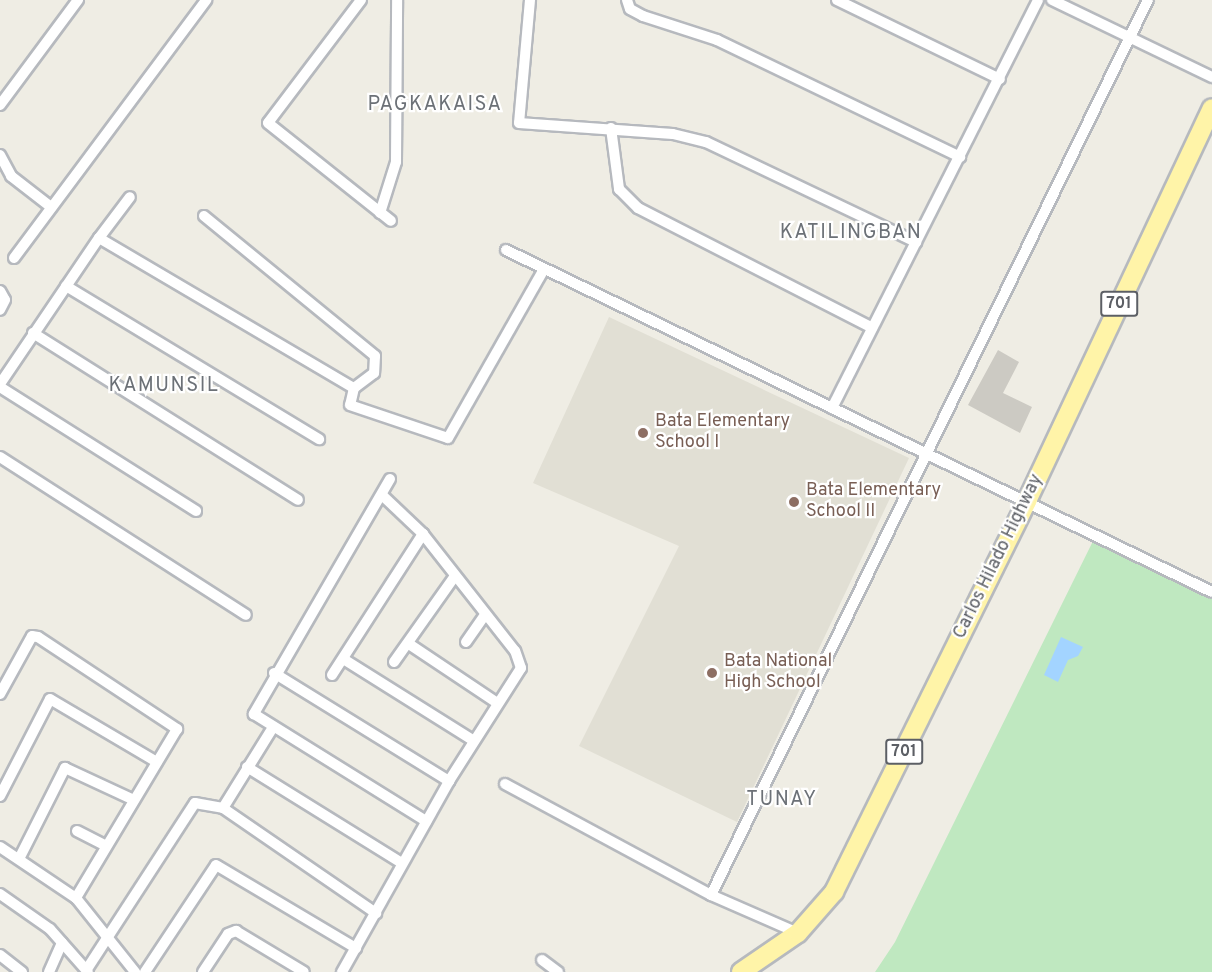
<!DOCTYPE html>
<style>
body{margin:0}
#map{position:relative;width:1212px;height:972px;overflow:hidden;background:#efede4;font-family:Overpass,sans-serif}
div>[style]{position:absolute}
.education>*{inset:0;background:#e1dfd4}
.green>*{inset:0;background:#bfe8c0}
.water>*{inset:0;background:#a3d4ff}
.building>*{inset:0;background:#cccac3}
.roads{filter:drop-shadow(2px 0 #b6b9be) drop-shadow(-2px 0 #b6b9be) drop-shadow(0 2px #b6b9be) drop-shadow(0 -2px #b6b9be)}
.street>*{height:10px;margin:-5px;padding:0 5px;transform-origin:5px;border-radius:5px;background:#fff}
.primary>*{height:18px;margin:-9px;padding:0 9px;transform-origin:9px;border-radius:9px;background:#fff4a8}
.dots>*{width:16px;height:16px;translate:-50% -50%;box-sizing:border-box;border:3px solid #fff;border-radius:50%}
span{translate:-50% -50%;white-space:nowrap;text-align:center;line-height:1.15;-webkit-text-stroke:4.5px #fff;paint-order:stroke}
.shield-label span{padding:2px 4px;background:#fff;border:2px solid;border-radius:4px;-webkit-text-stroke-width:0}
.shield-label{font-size:16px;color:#5c5f65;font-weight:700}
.education-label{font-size:18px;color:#785e54}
.left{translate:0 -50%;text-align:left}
.street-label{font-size:18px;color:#5c5f65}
.neighbourhood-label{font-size:20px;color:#6c7177;letter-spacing:1.5px}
</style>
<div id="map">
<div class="education">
<div style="clip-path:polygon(609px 317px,909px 458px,737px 822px,579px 746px,679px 546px,533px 483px)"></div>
</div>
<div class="green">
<div style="clip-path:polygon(1094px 539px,1212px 597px,1212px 972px,875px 972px,895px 942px)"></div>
</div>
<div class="water">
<div style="clip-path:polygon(1061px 637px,1083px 647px,1078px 656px,1068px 660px,1058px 682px,1044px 675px)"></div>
</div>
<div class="building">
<div style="clip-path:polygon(998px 350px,1019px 362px,1003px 393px,1032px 407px,1020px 433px,968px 405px)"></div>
</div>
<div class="roads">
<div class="street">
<div style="left:361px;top:0;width:154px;rotate:127.1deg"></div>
<div style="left:268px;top:123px;width:157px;rotate:38.5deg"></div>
<div style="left:530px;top:0;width:123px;rotate:95.1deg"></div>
<div style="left:519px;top:123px;width:154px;rotate:4.1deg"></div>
<div style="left:673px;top:134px;width:34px;rotate:14deg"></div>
<div style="left:706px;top:142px;width:233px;rotate:25.5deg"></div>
<div style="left:627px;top:0;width:9px;rotate:72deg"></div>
<div style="left:630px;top:9px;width:15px;rotate:28deg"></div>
<div style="left:643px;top:16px;width:78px;rotate:18deg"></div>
<div style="left:717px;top:40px;width:270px;rotate:25.7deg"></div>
<div style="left:837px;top:0;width:181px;rotate:25.9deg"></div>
<div style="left:1052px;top:0;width:178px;rotate:25.7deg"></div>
<div style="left:0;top:105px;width:131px;rotate:-53.4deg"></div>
<div style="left:611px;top:128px;width:62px;rotate:82.5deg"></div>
<div style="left:619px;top:189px;width:27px;rotate:45deg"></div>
<div style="left:638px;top:208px;width:263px;rotate:27.1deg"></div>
<div style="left:0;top:155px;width:24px;rotate:62deg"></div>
<div style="left:11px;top:176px;width:51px;rotate:37.8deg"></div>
<div style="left:380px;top:213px;width:53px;rotate:-72.6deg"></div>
<div style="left:396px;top:162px;width:162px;rotate:-89.6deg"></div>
<div style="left:204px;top:216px;width:221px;rotate:39.3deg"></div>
<div style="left:375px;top:356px;width:17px;rotate:93deg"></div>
<div style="left:374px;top:373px;width:25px;rotate:143deg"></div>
<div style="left:99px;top:238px;width:51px;rotate:-52.9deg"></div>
<div style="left:506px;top:250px;width:784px;rotate:25.85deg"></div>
<div style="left:14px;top:258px;width:322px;rotate:-53.3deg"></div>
<div style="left:66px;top:286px;width:296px;rotate:31.2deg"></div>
<div style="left:0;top:291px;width:10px;rotate:61deg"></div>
<div style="left:5px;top:300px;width:11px;rotate:117deg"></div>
<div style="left:33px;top:333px;width:313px;rotate:32.2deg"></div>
<div style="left:0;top:384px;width:176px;rotate:-55.9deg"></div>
<div style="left:99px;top:238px;width:296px;rotate:30.5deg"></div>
<div style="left:354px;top:388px;width:17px;rotate:103deg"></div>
<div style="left:350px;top:405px;width:103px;rotate:18.6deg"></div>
<div style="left:448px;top:438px;width:192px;rotate:-60.4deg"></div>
<div style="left:0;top:387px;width:232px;rotate:32.3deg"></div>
<div style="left:832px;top:408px;width:457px;rotate:-63.2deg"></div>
<div style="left:0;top:457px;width:292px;rotate:32.7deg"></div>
<div style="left:390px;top:479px;width:272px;rotate:120.1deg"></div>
<div style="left:254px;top:714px;width:203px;rotate:31.9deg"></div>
<div style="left:466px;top:642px;width:33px;rotate:-55deg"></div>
<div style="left:409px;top:644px;width:106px;rotate:33.8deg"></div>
<div style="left:345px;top:660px;width:152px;rotate:32.1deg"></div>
<div style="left:394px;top:662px;width:105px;rotate:-54.7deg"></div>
<div style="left:274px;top:673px;width:206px;rotate:31.7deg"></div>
<div style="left:332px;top:675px;width:168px;rotate:-57.2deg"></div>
<div style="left:0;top:694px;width:66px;rotate:-61.1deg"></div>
<div style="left:32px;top:636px;width:6px;rotate:9deg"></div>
<div style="left:38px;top:637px;width:167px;rotate:33.5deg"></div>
<div style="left:177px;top:729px;width:197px;rotate:120.9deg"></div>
<div style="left:247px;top:767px;width:182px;rotate:31.8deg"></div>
<div style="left:505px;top:784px;width:234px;rotate:28.3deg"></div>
<div style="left:711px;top:895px;width:95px;rotate:23.6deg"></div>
<div style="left:0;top:796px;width:109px;rotate:-62.7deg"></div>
<div style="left:50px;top:699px;width:124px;rotate:30.5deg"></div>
<div style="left:223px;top:808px;width:93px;rotate:-58.2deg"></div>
<div style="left:77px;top:831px;width:33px;rotate:27deg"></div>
<div style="left:0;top:847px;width:92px;rotate:33.9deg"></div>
<div style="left:76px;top:898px;width:95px;rotate:51.4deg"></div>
<div style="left:20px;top:857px;width:100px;rotate:-63.2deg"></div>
<div style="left:65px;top:768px;width:76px;rotate:24.9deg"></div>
<div style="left:0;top:894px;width:61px;rotate:35deg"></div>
<div style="left:50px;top:929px;width:57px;rotate:48.5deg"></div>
<div style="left:711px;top:895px;width:996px;rotate:-63.98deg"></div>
<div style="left:0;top:955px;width:28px;rotate:38deg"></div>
<div style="left:542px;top:960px;width:20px;rotate:37deg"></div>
<div style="left:87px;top:969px;width:198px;rotate:-57deg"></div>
<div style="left:195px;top:803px;width:28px;rotate:10deg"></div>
<div style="left:223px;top:808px;width:186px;rotate:34.5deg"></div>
<div style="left:49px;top:972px;width:32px;rotate:-66deg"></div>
<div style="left:145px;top:972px;width:128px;rotate:-56.4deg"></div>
<div style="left:216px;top:865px;width:163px;rotate:30.7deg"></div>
<div style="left:203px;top:972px;width:45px;rotate:-56.7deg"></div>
<div style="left:228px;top:934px;width:9px;rotate:-21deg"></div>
<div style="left:236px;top:931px;width:79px;rotate:31.1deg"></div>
<div style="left:342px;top:972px;width:219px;rotate:-60.7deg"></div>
<div style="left:449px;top:781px;width:134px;rotate:-57.5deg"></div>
<div style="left:521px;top:668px;width:18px;rotate:-109deg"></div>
<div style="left:515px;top:651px;width:149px;rotate:-128.2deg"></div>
<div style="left:423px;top:534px;width:55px;rotate:-136.5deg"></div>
</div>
<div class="primary">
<div style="left:741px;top:972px;width:69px;rotate:-34.4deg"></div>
<div style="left:798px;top:933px;width:55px;rotate:-48.7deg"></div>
<div style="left:834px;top:892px;width:436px;rotate:-63.7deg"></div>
<div style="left:1027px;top:501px;width:434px;rotate:-64.8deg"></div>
</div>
</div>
<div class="dots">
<div style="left:643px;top:433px;background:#8d6e63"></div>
<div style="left:794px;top:502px;background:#8d6e63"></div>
<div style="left:712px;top:673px;background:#8d6e63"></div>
</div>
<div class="shield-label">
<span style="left:1119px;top:304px">701</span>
<span style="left:904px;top:752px">701</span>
</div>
<div class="education-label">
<span class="left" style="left:655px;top:433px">Bata Elementary<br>School I</span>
<span class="left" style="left:806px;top:502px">Bata Elementary<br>School II</span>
<span class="left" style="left:724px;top:673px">Bata National<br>High School</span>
</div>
<div class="street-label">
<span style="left:999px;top:557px;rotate:-64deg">Carlos Hilado Highway</span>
</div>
<div class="neighbourhood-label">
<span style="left:435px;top:105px">PAGKAKAISA</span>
<span style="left:851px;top:233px">KATILINGBAN</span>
<span style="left:164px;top:386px">KAMUNSIL</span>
<span style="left:782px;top:800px">TUNAY</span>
</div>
</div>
